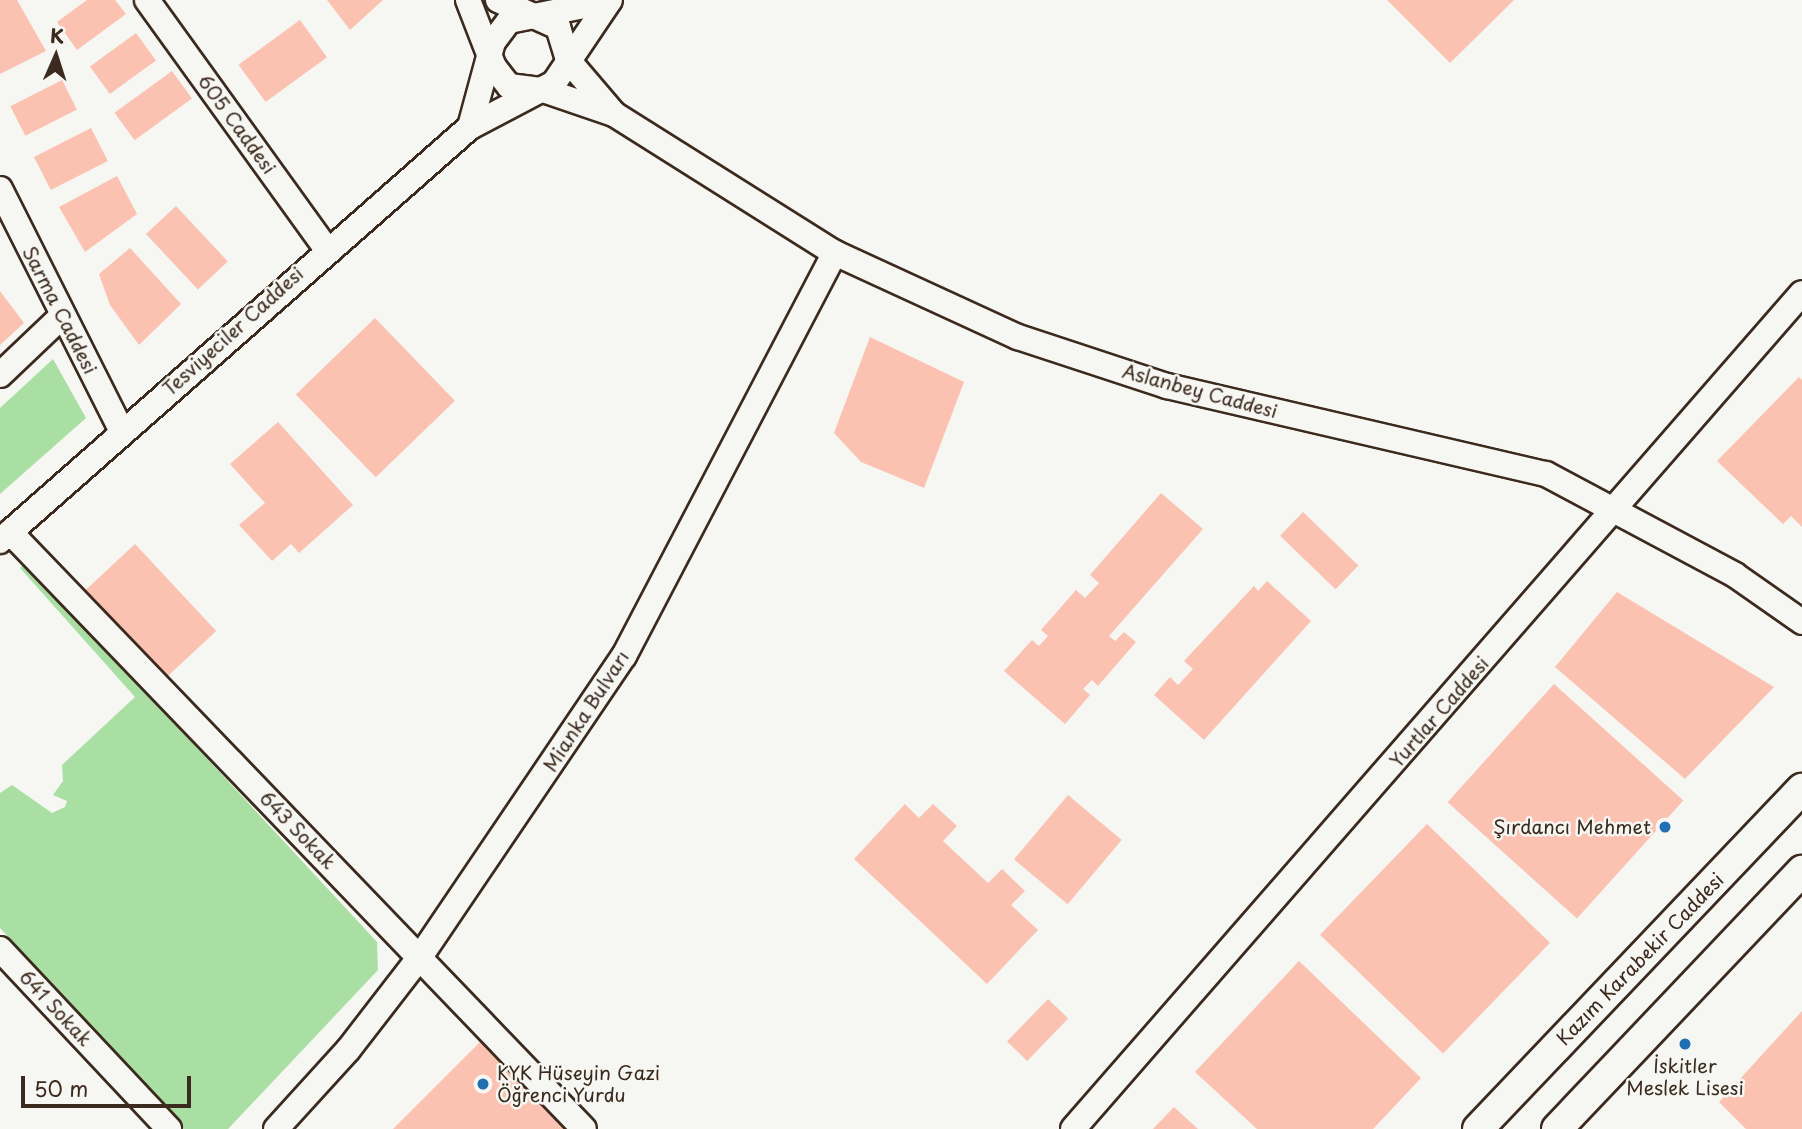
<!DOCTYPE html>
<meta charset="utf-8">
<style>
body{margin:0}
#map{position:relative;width:1802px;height:1129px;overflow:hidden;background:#f6f6f2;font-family:"Playpen Sans",sans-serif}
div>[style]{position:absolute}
.green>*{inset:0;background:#a9dfa2}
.building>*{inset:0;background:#fbc2b2;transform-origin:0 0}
.roads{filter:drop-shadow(2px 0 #3b2a1e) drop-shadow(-2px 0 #3b2a1e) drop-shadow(0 2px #3b2a1e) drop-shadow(0 -2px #3b2a1e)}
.minor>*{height:24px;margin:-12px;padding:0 12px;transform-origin:12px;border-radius:12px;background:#f6f6f2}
.major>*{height:30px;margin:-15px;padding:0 15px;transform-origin:15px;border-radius:15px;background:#f6f6f2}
.dots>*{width:19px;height:19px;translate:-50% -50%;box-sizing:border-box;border:4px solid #f6f6f2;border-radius:50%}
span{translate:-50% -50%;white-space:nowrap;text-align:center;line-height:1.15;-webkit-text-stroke:5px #f6f6f2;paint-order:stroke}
.street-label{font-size:19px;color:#3b2a1e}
.poi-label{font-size:19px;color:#3b2a1e}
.right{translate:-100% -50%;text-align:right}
.left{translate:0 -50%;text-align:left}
.north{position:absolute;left:21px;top:21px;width:70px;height:70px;-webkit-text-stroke:5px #f6f6f2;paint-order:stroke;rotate:3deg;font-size:19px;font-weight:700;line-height:28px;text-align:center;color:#3b2a1e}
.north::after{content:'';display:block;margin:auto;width:24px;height:32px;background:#3b2a1e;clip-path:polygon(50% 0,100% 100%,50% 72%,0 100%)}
.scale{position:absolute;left:21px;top:1076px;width:170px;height:32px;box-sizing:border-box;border:4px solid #3b2a1e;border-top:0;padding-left:9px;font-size:21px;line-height:24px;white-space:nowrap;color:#3b2a1e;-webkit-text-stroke:5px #f6f6f2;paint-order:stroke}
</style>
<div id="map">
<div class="green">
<div style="clip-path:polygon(53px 359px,86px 418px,0 494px,0 408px)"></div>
<div style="clip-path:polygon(26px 563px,377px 942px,378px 970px,228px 1129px,184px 1129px,0 928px,0 793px,12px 785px,52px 813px,65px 807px,67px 801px,53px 795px,63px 781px,62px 765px,135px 697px,20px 568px)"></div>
</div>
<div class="building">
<div style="clip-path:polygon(0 0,17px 0,46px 51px,0 74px)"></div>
<div style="clip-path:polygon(87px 0,115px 0,126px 14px,77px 50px,57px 22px)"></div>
<div style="clip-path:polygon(327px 0,383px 0,350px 30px)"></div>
<div style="clip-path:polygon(1387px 0,1514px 0,1450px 63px)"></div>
<div style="left:300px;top:20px;width:46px;height:76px;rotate:54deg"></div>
<div style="left:136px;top:33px;width:34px;height:57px;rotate:54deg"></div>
<div style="left:172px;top:71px;width:34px;height:71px;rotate:54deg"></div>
<div style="left:62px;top:80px;width:33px;height:58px;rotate:63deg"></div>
<div style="left:91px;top:128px;width:37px;height:64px;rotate:63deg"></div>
<div style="clip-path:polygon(117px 176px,137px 214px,85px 252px,59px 207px)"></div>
<div style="left:176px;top:206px;width:76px;height:41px;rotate:47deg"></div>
<div style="clip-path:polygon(130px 248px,181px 304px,139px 345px,110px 305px,99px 274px)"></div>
<div style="clip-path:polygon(0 291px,24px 323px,0 345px)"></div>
<div style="left:375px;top:318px;width:115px;height:110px;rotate:46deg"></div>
<div style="clip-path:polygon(870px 337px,964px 382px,924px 488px,861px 462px,834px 433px)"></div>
<div style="clip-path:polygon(1799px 377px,1802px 380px,1802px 527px,1791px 516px,1783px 524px,1717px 461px)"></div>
<div style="clip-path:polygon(278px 422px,353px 505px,299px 553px,291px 544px,272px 561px,239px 525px,265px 503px,230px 464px)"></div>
<div style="clip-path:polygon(1161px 493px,1203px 529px,1109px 636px,1115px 641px,1124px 632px,1136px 642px,1098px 686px,1092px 680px,1083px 689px,1090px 695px,1065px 724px,1004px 671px,1032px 640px,1039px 646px,1048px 636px,1041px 630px,1076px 590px,1085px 598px,1099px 583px,1090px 575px)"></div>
<div style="left:1303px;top:512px;width:77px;height:33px;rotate:44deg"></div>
<div style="left:135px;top:544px;width:119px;height:69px;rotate:47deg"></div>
<div style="clip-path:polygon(1267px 581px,1311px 621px,1204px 740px,1154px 695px,1170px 677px,1178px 685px,1193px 669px,1184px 661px,1254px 586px,1258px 591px)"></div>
<div style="clip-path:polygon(1617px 592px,1774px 687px,1685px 779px,1555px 667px)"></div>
<div style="left:1554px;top:684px;width:174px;height:159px;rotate:42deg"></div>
<div style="left:1068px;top:795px;width:70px;height:84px;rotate:40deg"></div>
<div style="clip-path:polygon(905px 804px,919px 818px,933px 804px,957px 826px,943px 841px,988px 883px,1002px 869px,1025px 891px,1011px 905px,1038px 930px,987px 984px,854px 859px)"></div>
<div style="left:1427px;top:824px;width:171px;height:154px;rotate:44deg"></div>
<div style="clip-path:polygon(1299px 961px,1421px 1078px,1373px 1129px,1257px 1129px,1195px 1072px)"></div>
<div style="left:1048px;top:999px;width:28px;height:59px;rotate:44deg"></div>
<div style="clip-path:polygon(1802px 1011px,1802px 1129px,1746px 1129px,1719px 1102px)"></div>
<div style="clip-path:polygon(483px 1039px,573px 1129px,393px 1129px)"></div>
<div style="clip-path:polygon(1174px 1107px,1198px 1129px,1153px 1129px)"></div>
</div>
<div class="roads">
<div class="minor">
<div style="left:147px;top:0;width:306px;rotate:54.2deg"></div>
<div style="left:468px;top:0;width:72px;rotate:68.8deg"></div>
<div style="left:494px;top:67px;width:24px;rotate:52deg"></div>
<div style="left:509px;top:86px;width:34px;rotate:7deg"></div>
<div style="left:543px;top:90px;width:75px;rotate:18.7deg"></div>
<div style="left:498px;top:0;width:66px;rotate:24.2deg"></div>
<div style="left:558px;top:27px;width:34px;rotate:73deg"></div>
<div style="left:568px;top:60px;width:71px;rotate:49.6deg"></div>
<div style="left:614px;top:114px;width:261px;rotate:32.2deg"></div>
<div style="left:835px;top:253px;width:201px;rotate:24.7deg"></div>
<div style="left:1018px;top:337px;width:157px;rotate:18.2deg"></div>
<div style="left:1167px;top:386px;width:389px;rotate:13.1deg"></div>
<div style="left:1546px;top:474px;width:214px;rotate:28.1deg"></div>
<div style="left:1735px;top:575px;width:82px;rotate:35deg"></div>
<div style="left:470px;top:127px;width:88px;rotate:-74.9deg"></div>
<div style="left:493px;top:42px;width:26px;rotate:-53deg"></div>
<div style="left:509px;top:21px;width:102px;rotate:-11.3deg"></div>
<div style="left:0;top:189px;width:270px;rotate:63.3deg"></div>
<div style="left:0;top:375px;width:86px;rotate:-43.6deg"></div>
<div style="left:10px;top:532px;width:828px;rotate:46.13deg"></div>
<div style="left:0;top:541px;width:626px;rotate:-41.38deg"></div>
<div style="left:470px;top:127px;width:95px;rotate:-27.6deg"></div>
<div style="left:554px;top:83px;width:100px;rotate:-56deg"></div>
<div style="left:0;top:949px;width:247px;rotate:46.8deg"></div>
<div style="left:276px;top:1129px;width:107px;rotate:-47.7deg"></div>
<div style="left:348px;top:1050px;width:118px;rotate:-52.3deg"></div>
<div style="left:420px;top:957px;width:364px;rotate:-55.9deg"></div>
<div style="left:624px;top:656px;width:455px;rotate:-62.4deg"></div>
<div style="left:1073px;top:1129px;width:1109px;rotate:-48.91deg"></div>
</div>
<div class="major">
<div style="left:1478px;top:1129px;width:470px;rotate:-46.4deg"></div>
<div style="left:1557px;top:1129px;width:356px;rotate:-46.5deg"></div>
</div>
</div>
<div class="dots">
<div style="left:1665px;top:827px;background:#1f6fb2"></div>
<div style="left:1685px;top:1044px;background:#1f6fb2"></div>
<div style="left:483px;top:1084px;background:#1f6fb2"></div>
</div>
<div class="street-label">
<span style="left:237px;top:124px;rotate:54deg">605 Caddesi</span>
<span style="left:60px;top:310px;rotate:63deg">Sarma Caddesi</span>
<span style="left:233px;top:331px;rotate:-42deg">Tesviyeciler Caddesi</span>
<span style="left:1200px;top:391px;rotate:15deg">Aslanbey Caddesi</span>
<span style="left:586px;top:711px;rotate:-57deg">Mianka Bulvarı</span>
<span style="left:1439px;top:712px;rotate:-49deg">Yurtlar Caddesi</span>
<span style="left:298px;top:830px;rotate:46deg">643 Sokak</span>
<span style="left:1640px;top:959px;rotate:-46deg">Kazım Karabekir Caddesi</span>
<span style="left:56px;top:1008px;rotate:47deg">641 Sokak</span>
</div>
<div class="poi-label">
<span class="right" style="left:1651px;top:827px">Şırdancı Mehmet</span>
<span style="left:1685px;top:1077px">İskitler<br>Meslek Lisesi</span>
<span class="left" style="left:497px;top:1084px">KYK Hüseyin Gazi<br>Öğrenci Yurdu</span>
</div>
<div class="north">K</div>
<div class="scale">50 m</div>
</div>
